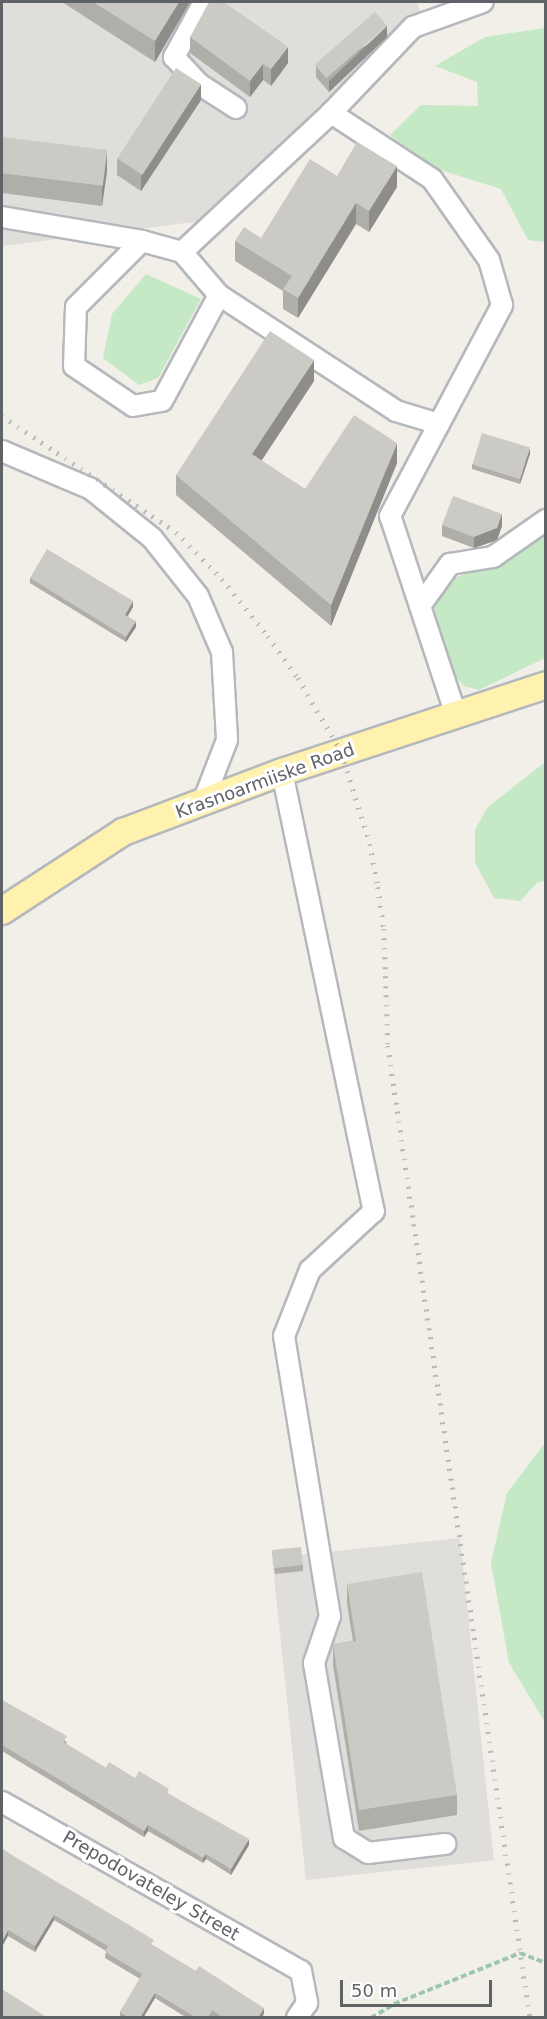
<!DOCTYPE html>
<style>
body{margin:0}
#map{position:relative;width:547px;height:2019px;overflow:hidden;background:#f1efe8;font-family:"DejaVu Sans",sans-serif}
div>[style]{position:absolute}
.industrial>*{inset:0;background:#e0deda;transform-origin:0 0}
.green>*{inset:0;background:#c5e8c5}
.path>*{height:4px;margin-top:-2px;transform-origin:0;background:repeating-linear-gradient(90deg,#9cc7a9 0 6px,transparent 0 9px)}
.roads{filter:drop-shadow(2px 0 #b5b8bc) drop-shadow(-2px 0 #b5b8bc) drop-shadow(0 2px #b5b8bc) drop-shadow(0 -2px #b5b8bc)}
.minor>*{height:20px;margin:-10px;padding:0 10px;transform-origin:10px;border-radius:10px;background:#fff}
.major>*{height:26px;margin:-13px;padding:0 13px;transform-origin:13px;border-radius:13px;background:#fff2af}
.rail>*{height:4.5px;margin-top:-2.25px;transform-origin:0;background:repeating-linear-gradient(90deg,#b6b7b8 0 1.5px,transparent 0 9.5px)}
.wall>*{inset:0;background:#afaea9}
.shaded-wall>*{inset:0;background:#8f8d8a}
.building>*{inset:0;background:#cccac5;transform-origin:0 0}
span{translate:-50% -50%;white-space:nowrap;text-align:center;line-height:1.15;-webkit-text-stroke:6px #fff;paint-order:stroke}
.street-label{font-size:18px;color:#5f6368}
.frame{position:absolute;inset:0;border:3px solid #5f6368;pointer-events:none}
.scale{position:absolute;left:340px;top:1980px;width:152px;height:27px;box-sizing:border-box;border:3px solid #5f6368;border-top:0;padding-left:8px;font-size:18px;line-height:21px;white-space:nowrap;color:#5f6368;-webkit-text-stroke:4px #fff;paint-order:stroke}
</style>
<div id="map">
<div class="industrial">
<div style="clip-path:polygon(2px 2px,417px 2px,420px 11px,202px 221px,2px 246px)"></div>
<div style="left:460px;top:1538px;width:324px;height:189px;rotate:84deg"></div>
</div>
<div class="green">
<div style="clip-path:polygon(545px 28px,546px 28px,545px 242px,528px 240px,501px 189px,431px 167px,390px 135px,421px 105px,478px 106px,477px 82px,435px 66px,485px 37px)"></div>
<div style="clip-path:polygon(146px 274px,201px 299px,158px 378px,139px 385px,103px 358px,112px 314px)"></div>
<div style="clip-path:polygon(545px 532px,545px 658px,479px 690px,464px 686px,455px 676px,433px 607px,441px 591px,450px 580px,490px 564px)"></div>
<div style="clip-path:polygon(545px 762px,545px 881px,538px 882px,520px 901px,494px 898px,475px 862px,475px 830px,487px 808px)"></div>
<div style="clip-path:polygon(545px 1443px,545px 1722px,509px 1663px,491px 1563px,507px 1493px)"></div>
</div>
<div class="path">
<div style="left:371px;top:2018px;width:27px;rotate:-31deg"></div>
<div style="left:394px;top:2004px;width:136px;rotate:-22deg"></div>
<div style="left:520px;top:1953px;width:28px;rotate:21deg"></div>
</div>
<div class="roads">
<div class="minor">
<div style="left:204px;top:2px;width:63px;rotate:118.6deg"></div>
<div style="left:174px;top:57px;width:37px;rotate:47deg"></div>
<div style="left:199px;top:84px;width:44px;rotate:33deg"></div>
<div style="left:2px;top:217px;width:142px;rotate:9.7deg"></div>
<div style="left:142px;top:241px;width:41px;rotate:15.4deg"></div>
<div style="left:182px;top:252px;width:204px;rotate:-43deg"></div>
<div style="left:142px;top:241px;width:93px;rotate:135deg"></div>
<div style="left:76px;top:307px;width:59px;rotate:91.9deg"></div>
<div style="left:74px;top:366px;width:71px;rotate:34.1deg"></div>
<div style="left:133px;top:406px;width:29px;rotate:-10deg"></div>
<div style="left:162px;top:401px;width:120px;rotate:-61.7deg"></div>
<div style="left:182px;top:252px;width:57px;rotate:49.3deg"></div>
<div style="left:219px;top:295px;width:212px;rotate:33.2deg"></div>
<div style="left:396px;top:411px;width:45px;rotate:16.8deg"></div>
<div style="left:2px;top:451px;width:97px;rotate:23.1deg"></div>
<div style="left:91px;top:489px;width:78px;rotate:38.8deg"></div>
<div style="left:152px;top:538px;width:74px;rotate:51.6deg"></div>
<div style="left:198px;top:596px;width:61px;rotate:66.8deg"></div>
<div style="left:222px;top:652px;width:88px;rotate:86.7deg"></div>
<div style="left:227px;top:740px;width:66px;rotate:111.2deg"></div>
<div style="left:420px;top:606px;width:52px;rotate:-54.5deg"></div>
<div style="left:450px;top:564px;width:44px;rotate:-9.2deg"></div>
<div style="left:493px;top:557px;width:65px;rotate:-34.9deg"></div>
<div style="left:456px;top:715px;width:210px;rotate:-108.3deg"></div>
<div style="left:390px;top:516px;width:239px;rotate:-62deg"></div>
<div style="left:502px;top:305px;width:47px;rotate:-106.1deg"></div>
<div style="left:489px;top:260px;width:99px;rotate:-125.1deg"></div>
<div style="left:432px;top:179px;width:121px;rotate:-146.8deg"></div>
<div style="left:331px;top:113px;width:119px;rotate:-46.4deg"></div>
<div style="left:413px;top:27px;width:74px;rotate:-19.7deg"></div>
<div style="left:282px;top:772px;width:449px;rotate:78.2deg"></div>
<div style="left:374px;top:1211px;width:87px;rotate:137.3deg"></div>
<div style="left:310px;top:1270px;width:71px;rotate:111.5deg"></div>
<div style="left:284px;top:1336px;width:284px;rotate:80.7deg"></div>
<div style="left:330px;top:1616px;width:50px;rotate:108.8deg"></div>
<div style="left:314px;top:1663px;width:178px;rotate:80.3deg"></div>
<div style="left:344px;top:1838px;width:28px;rotate:32deg"></div>
<div style="left:368px;top:1853px;width:78px;rotate:-6.7deg"></div>
<div style="left:2px;top:1802px;width:343px;rotate:29.5deg"></div>
<div style="left:301px;top:1971px;width:33px;rotate:79deg"></div>
<div style="left:307px;top:2003px;width:18px;rotate:124deg"></div>
</div>
<div class="major">
<div style="left:2px;top:911px;width:145px;rotate:-33.1deg"></div>
<div style="left:123px;top:832px;width:170px;rotate:-20.7deg"></div>
<div style="left:282px;top:772px;width:278px;rotate:-18.2deg"></div>
</div>
</div>
<div class="rail">
<div style="left:2px;top:416px;width:209px;rotate:33.7deg"></div>
<div style="left:176px;top:532px;width:66px;rotate:45.6deg"></div>
<div style="left:222px;top:579px;width:73px;rotate:51.1deg"></div>
<div style="left:268px;top:636px;width:52px;rotate:54.5deg"></div>
<div style="left:298px;top:678px;width:87px;rotate:59.6deg"></div>
<div style="left:342px;top:753px;width:95px;rotate:72.9deg"></div>
<div style="left:370px;top:844px;width:44px;rotate:79.5deg"></div>
<div style="left:378px;top:887px;width:42px;rotate:81.9deg"></div>
<div style="left:384px;top:929px;width:117px;rotate:88deg"></div>
<div style="left:388px;top:1046px;width:982px;rotate:81.69deg"></div>
</div>
<div class="wall">
<div style="clip-path:polygon(62px 2px,190px 2px,155px 62px)"></div>
<div style="clip-path:polygon(190px 37px,288px 63px,271px 86px,263px 80px,250px 97px,190px 53px)"></div>
<div style="clip-path:polygon(387px 37px,329px 92px,316px 77px,316px 66px)"></div>
<div style="clip-path:polygon(201px 100px,141px 191px,117px 175px,117px 159px)"></div>
<div style="clip-path:polygon(2px 137px,107px 171px,102px 206px,2px 193px)"></div>
<div style="clip-path:polygon(337px 176px,397px 187px,369px 232px,356px 224px,298px 318px,283px 309px,283px 291px,235px 261px,235px 241px,261px 238px)"></div>
<div style="clip-path:polygon(314px 381px,261px 461px,305px 489px,397px 463px,331px 626px,176px 495px,176px 475px)"></div>
<div style="clip-path:polygon(530px 454px,520px 484px,472px 469px,472px 464px)"></div>
<div style="clip-path:polygon(442px 525px,502px 526px,497px 540px,474px 548px,442px 536px)"></div>
<div style="clip-path:polygon(30px 578px,133px 607px,128px 616px,136px 627px,126px 642px,30px 583px)"></div>
<div style="clip-path:polygon(272px 1551px,303px 1565px,303px 1571px,275px 1574px)"></div>
<div style="clip-path:polygon(347px 1584px,457px 1795px,457px 1815px,359px 1831px,333px 1665px,333px 1644px,353px 1641px,347px 1604px)"></div>
<div style="clip-path:polygon(2px 1700px,67px 1742px,66px 1744px,106px 1768px,135px 1778px,169px 1794px,249px 1845px,231px 1875px,206px 1859px,203px 1863px,148px 1831px,144px 1837px,2px 1751px)"></div>
<div style="clip-path:polygon(2px 1849px,154px 1946px,264px 2013px,262px 2018px,214px 2018px,212px 2016px,211px 2018px,187px 2018px,155px 1998px,143px 2018px,120px 2018px,120px 2012px,140px 1979px,105px 1958px,106px 1951px,54px 1920px,35px 1952px,8px 1936px)"></div>
</div>
<div class="shaded-wall">
<div style="clip-path:polygon(179px 2px,190px 2px,155px 62px,155px 41px)"></div>
<div style="clip-path:polygon(387px 26px,387px 37px,329px 92px,329px 81px)"></div>
<div style="clip-path:polygon(288px 47px,288px 63px,271px 86px,271px 69px)"></div>
<div style="clip-path:polygon(263px 64px,263px 80px,250px 97px,250px 81px)"></div>
<div style="clip-path:polygon(201px 84px,201px 100px,141px 191px,141px 175px)"></div>
<div style="clip-path:polygon(107px 150px,107px 171px,102px 206px,102px 186px)"></div>
<div style="clip-path:polygon(397px 166px,397px 187px,369px 232px,369px 211px)"></div>
<div style="clip-path:polygon(356px 203px,356px 224px,298px 318px,298px 298px)"></div>
<div style="clip-path:polygon(314px 360px,314px 381px,252px 475px,252px 454px)"></div>
<div style="clip-path:polygon(397px 443px,397px 463px,331px 626px,331px 605px)"></div>
<div style="clip-path:polygon(530px 448px,530px 454px,520px 484px,520px 478px)"></div>
<div style="clip-path:polygon(502px 514px,502px 526px,497px 540px,474px 548px,474px 537px)"></div>
<div style="clip-path:polygon(133px 601px,133px 607px,125px 620px,125px 615px)"></div>
<div style="clip-path:polygon(136px 621px,136px 627px,126px 642px,126px 637px)"></div>
<div style="clip-path:polygon(148px 1825px,148px 1831px,144px 1837px,144px 1831px)"></div>
<div style="clip-path:polygon(249px 1839px,249px 1845px,231px 1875px,231px 1869px)"></div>
<div style="clip-path:polygon(206px 1854px,206px 1859px,203px 1863px,203px 1858px)"></div>
<div style="clip-path:polygon(54px 1915px,54px 1920px,35px 1952px,35px 1946px)"></div>
<div style="clip-path:polygon(8px 1930px,8px 1936px,2px 1947px,2px 1941px)"></div>
<div style="clip-path:polygon(155px 1993px,155px 1998px,143px 2018px,140px 2018px)"></div>
<div style="clip-path:polygon(264px 2008px,264px 2013px,262px 2018px,258px 2018px)"></div>
</div>
<div class="building">
<div style="clip-path:polygon(93px 2px,179px 2px,155px 41px)"></div>
<div style="clip-path:polygon(209px 2px,224px 2px,288px 47px,271px 69px,263px 64px,250px 81px,190px 37px)"></div>
<div style="left:375px;top:12px;width:18px;height:80px;rotate:49deg"></div>
<div style="left:176px;top:68px;width:30px;height:108px;rotate:33deg"></div>
<div style="left:2px;top:137px;width:106px;height:36px;rotate:7deg"></div>
<div style="clip-path:polygon(357px 142px,397px 166px,369px 211px,356px 203px,298px 298px,283px 289px,292px 276px,235px 241px,244px 227px,261px 238px,310px 159px,337px 176px)"></div>
<div style="clip-path:polygon(270px 331px,314px 360px,252px 454px,305px 489px,354px 415px,397px 443px,331px 605px,176px 475px)"></div>
<div style="left:482px;top:433px;width:50px;height:33px;rotate:17deg"></div>
<div style="clip-path:polygon(453px 496px,502px 514px,497px 528px,474px 537px,442px 525px)"></div>
<div style="clip-path:polygon(47px 549px,133px 601px,125px 615px,136px 621px,126px 637px,30px 578px)"></div>
<div style="left:301px;top:1547px;width:18px;height:29px;rotate:84deg"></div>
<div style="clip-path:polygon(422px 1572px,457px 1795px,359px 1810px,333px 1644px,356px 1641px,347px 1584px)"></div>
<div style="clip-path:polygon(2px 1700px,67px 1736px,63px 1742px,106px 1768px,109px 1762px,135px 1778px,139px 1771px,169px 1789px,167px 1793px,249px 1839px,231px 1869px,206px 1854px,203px 1858px,148px 1825px,144px 1831px,2px 1745px)"></div>
<div style="clip-path:polygon(2px 1849px,154px 1940px,151px 1944px,196px 1971px,199px 1966px,264px 2008px,258px 2018px,224px 2018px,212px 2010px,208px 2018px,197px 2018px,155px 1993px,140px 2018px,129px 2018px,120px 2012px,142px 1974px,105px 1952px,108px 1946px,54px 1915px,35px 1946px,8px 1930px,2px 1941px)"></div>
<div style="clip-path:polygon(2px 1989px,48px 2018px,2px 2018px)"></div>
</div>
<div class="street-label">
<span style="left:265px;top:781px;rotate:-20deg">Krasnoarmiiske Road</span>
<span style="left:151px;top:1886px;rotate:30deg">Prepodovateley Street</span>
</div>
<div class="frame"></div>
<div class="scale">50 m</div>
</div>
